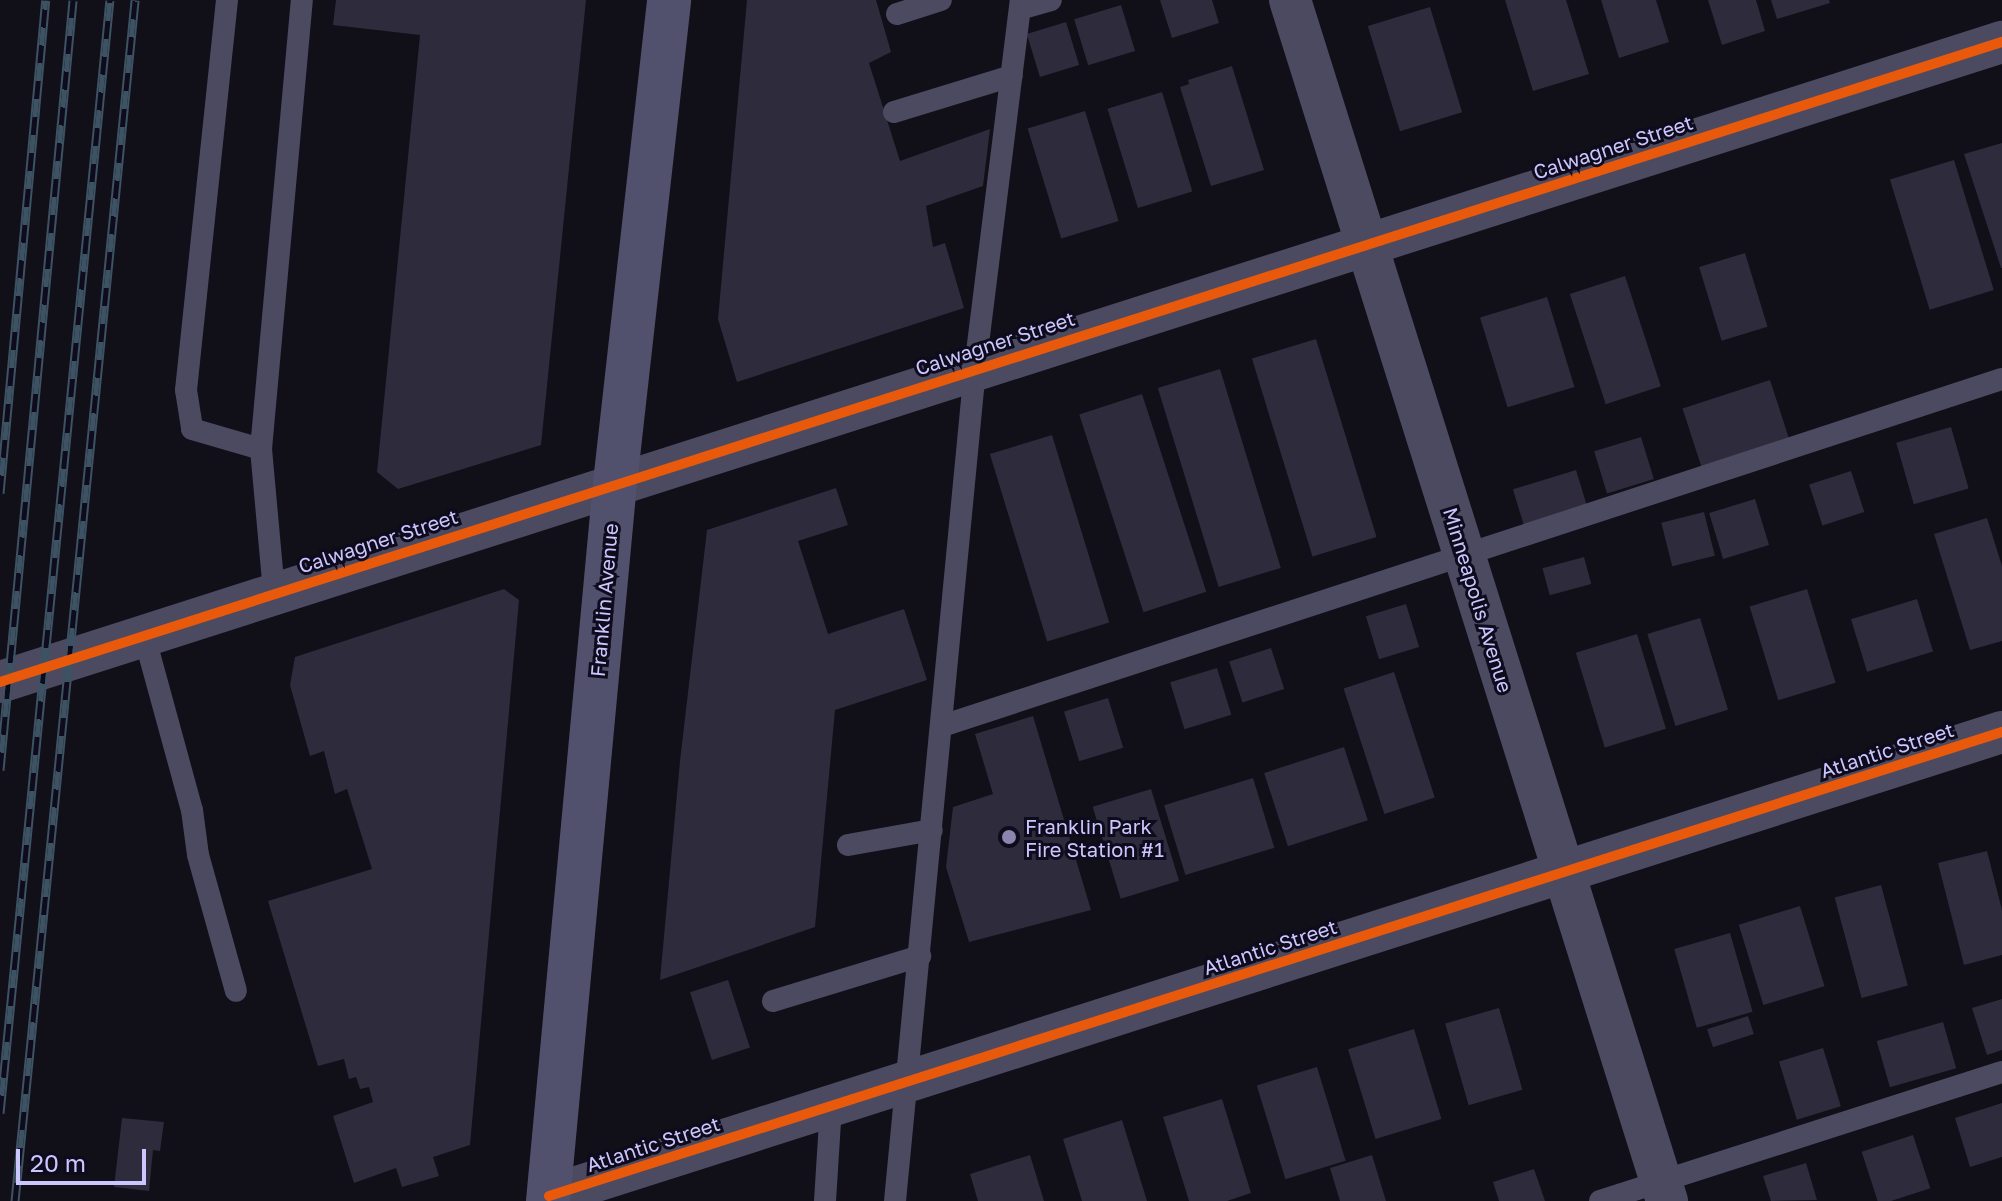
<!DOCTYPE html>
<style>
body{margin:0}
#map{position:relative;width:2002px;height:1201px;overflow:hidden;background:#110f18;font-family:"Golos Text",sans-serif}
div>[style]{position:absolute}
.building>*{inset:0;background:#2e2b3c;transform-origin:0 0}
.lane>*{height:22px;margin:-11px;padding:0 11px;transform-origin:11px;border-radius:11px;background:#4b4a61}
.street>*{height:42px;margin:-21px;padding:0 21px;transform-origin:21px;border-radius:21px;background:#4b4a61}
.secondary>*{height:44px;margin:-22px;padding:0 22px;transform-origin:22px;border-radius:22px;background:#51506d}
.rail>*{height:9px;margin-top:-4.5px;transform-origin:0;background:repeating-linear-gradient(90deg,#0e0b1c 0 18px,#3d5262 0 36px);box-sizing:border-box;border-block:2px solid #3d5262}
.cycleway>*{height:10px;margin:-5px;padding:0 5px;transform-origin:5px;border-radius:5px;background:#e8590c}
.dots>*{width:22px;height:22px;translate:-50% -50%;box-sizing:border-box;border:4px solid #0e0b1c;border-radius:50%}
span{translate:-50% -50%;white-space:nowrap;text-align:center;line-height:1.15;-webkit-text-stroke:6px #0e0b1c;paint-order:stroke}
.street-label{font-size:20px;color:#ccc6ff}
.poi-label{font-size:20px;color:#ccc6ff}
.left{translate:0 -50%;text-align:left}
.scale{position:absolute;left:16px;top:1149px;width:130px;height:36px;box-sizing:border-box;border:4px solid #ccc6ff;border-top:0;padding-left:10px;font-size:24px;line-height:28px;white-space:nowrap;color:#ccc6ff;-webkit-text-stroke:6px #0e0b1c;paint-order:stroke}
</style>
<div id="map">
<div class="building">
<div style="clip-path:polygon(336px 0,586px 0,541px 445px,398px 489px,377px 472px,420px 35px,333px 25px)"></div>
<div style="clip-path:polygon(747px 0,876px 0,891px 52px,869px 63px,900px 161px,990px 129px,983px 186px,926px 206px,933px 247px,945px 243px,964px 308px,737px 382px,718px 319px)"></div>
<div style="clip-path:polygon(1160px 0,1212px 0,1219px 23px,1172px 38px)"></div>
<div style="clip-path:polygon(1505px 0,1566px 0,1589px 74px,1533px 91px)"></div>
<div style="clip-path:polygon(1601px 0,1656px 0,1669px 42px,1619px 58px)"></div>
<div style="clip-path:polygon(1708px 0,1756px 0,1765px 31px,1722px 45px)"></div>
<div style="clip-path:polygon(1771px 0,1829px 0,1830px 3px,1777px 19px)"></div>
<div style="left:1121px;top:5px;width:48px;height:49px;rotate:73deg"></div>
<div style="left:1430px;top:7px;width:110px;height:65px;rotate:73deg"></div>
<div style="left:1066px;top:22px;width:45px;height:41px;rotate:73deg"></div>
<div style="clip-path:polygon(1232px 66px,1264px 170px,1211px 186px,1180px 87px,1189px 84px,1188px 80px)"></div>
<div style="left:1162px;top:92px;width:104px;height:57px;rotate:73deg"></div>
<div style="left:1085px;top:111px;width:115px;height:60px;rotate:73deg"></div>
<div style="clip-path:polygon(2002px 143px,2002px 268px,2001px 268px,1964px 154px)"></div>
<div style="left:1954px;top:160px;width:136px;height:67px;rotate:73deg"></div>
<div style="left:1745px;top:253px;width:77px;height:48px;rotate:73deg"></div>
<div style="left:1625px;top:276px;width:116px;height:58px;rotate:72deg"></div>
<div style="left:1547px;top:297px;width:94px;height:70px;rotate:73deg"></div>
<div style="left:1316px;top:339px;width:207px;height:67px;rotate:73deg"></div>
<div style="left:1220px;top:369px;width:208px;height:65px;rotate:73deg"></div>
<div style="left:1770px;top:380px;width:62px;height:92px;rotate:72deg"></div>
<div style="left:1142px;top:394px;width:208px;height:66px;rotate:72deg"></div>
<div style="left:1951px;top:427px;width:64px;height:57px;rotate:74deg"></div>
<div style="left:1052px;top:435px;width:196px;height:65px;rotate:73deg"></div>
<div style="left:1641px;top:437px;width:44px;height:49px;rotate:73deg"></div>
<div style="left:1576px;top:470px;width:41px;height:66px;rotate:73deg"></div>
<div style="left:1851px;top:471px;width:43px;height:44px;rotate:72deg"></div>
<div style="clip-path:polygon(836px 488px,848px 525px,798px 541px,828px 634px,904px 609px,927px 680px,835px 710px,815px 927px,660px 980px,680px 761px,707px 530px)"></div>
<div style="left:1755px;top:499px;width:48px;height:48px;rotate:73deg"></div>
<div style="left:1704px;top:512px;width:45px;height:44px;rotate:76deg"></div>
<div style="clip-path:polygon(1987px 518px,2002px 566px,2002px 641px,1970px 650px,1934px 534px)"></div>
<div style="left:1584px;top:557px;width:28px;height:43px;rotate:75deg"></div>
<div style="clip-path:polygon(504px 589px,519px 600px,470px 1145px,433px 1157px,439px 1176px,402px 1187px,396px 1168px,354px 1183px,333px 1116px,373px 1102px,369px 1087px,360px 1089px,356px 1077px,349px 1079px,344px 1059px,318px 1066px,268px 901px,372px 869px,347px 789px,335px 794px,324px 751px,310px 756px,290px 685px,295px 657px)"></div>
<div style="left:1807px;top:589px;width:98px;height:60px;rotate:73deg"></div>
<div style="left:1917px;top:599px;width:55px;height:69px;rotate:73deg"></div>
<div style="left:1406px;top:604px;width:45px;height:42px;rotate:73deg"></div>
<div style="left:1700px;top:618px;width:96px;height:55px;rotate:73deg"></div>
<div style="left:1637px;top:634px;width:99px;height:64px;rotate:73deg"></div>
<div style="left:1271px;top:648px;width:43px;height:44px;rotate:72deg"></div>
<div style="left:1217px;top:668px;width:49px;height:49px;rotate:73deg"></div>
<div style="left:1394px;top:672px;width:132px;height:53px;rotate:72deg"></div>
<div style="left:1108px;top:698px;width:52px;height:46px;rotate:73deg"></div>
<div style="clip-path:polygon(1033px 716px,1091px 910px,969px 942px,946px 867px,953px 807px,993px 794px,975px 734px)"></div>
<div style="left:1344px;top:747px;width:77px;height:84px;rotate:72deg"></div>
<div style="left:1253px;top:778px;width:73px;height:93px;rotate:73deg"></div>
<div style="left:1151px;top:789px;width:96px;height:61px;rotate:73deg"></div>
<div style="clip-path:polygon(1987px 851px,2002px 910px,2002px 955px,1964px 965px,1938px 863px)"></div>
<div style="left:1881px;top:885px;width:104px;height:48px;rotate:75deg"></div>
<div style="left:1800px;top:906px;width:84px;height:64px;rotate:73deg"></div>
<div style="left:1730px;top:933px;width:82px;height:58px;rotate:74deg"></div>
<div style="left:728px;top:980px;width:71px;height:40px;rotate:72deg"></div>
<div style="clip-path:polygon(2002px 999px,2002px 1050px,1987px 1055px,1972px 1008px)"></div>
<div style="left:1499px;top:1008px;width:85px;height:56px;rotate:74deg"></div>
<div style="left:1748px;top:1016px;width:19px;height:43px;rotate:72deg"></div>
<div style="left:1943px;top:1022px;width:48px;height:69px;rotate:74deg"></div>
<div style="left:1414px;top:1029px;width:94px;height:69px;rotate:73deg"></div>
<div style="left:1823px;top:1048px;width:61px;height:46px;rotate:73deg"></div>
<div style="left:1317px;top:1067px;width:98px;height:63px;rotate:73deg"></div>
<div style="clip-path:polygon(1222px 1099px,1251px 1193px,1227px 1201px,1189px 1201px,1163px 1117px)"></div>
<div style="clip-path:polygon(2002px 1103px,2002px 1157px,1970px 1167px,1955px 1118px)"></div>
<div style="clip-path:polygon(122px 1118px,164px 1122px,160px 1151px,153px 1150px,149px 1191px,114px 1187px)"></div>
<div style="clip-path:polygon(1122px 1120px,1147px 1201px,1082px 1201px,1063px 1139px)"></div>
<div style="left:1913px;top:1135px;width:56px;height:54px;rotate:72deg"></div>
<div style="clip-path:polygon(1030px 1155px,1044px 1201px,978px 1201px,970px 1174px)"></div>
<div style="clip-path:polygon(1372px 1155px,1386px 1201px,1340px 1201px,1330px 1168px)"></div>
<div style="clip-path:polygon(1806px 1163px,1817px 1200px,1771px 1201px,1763px 1176px)"></div>
<div style="clip-path:polygon(1534px 1169px,1545px 1201px,1499px 1201px,1493px 1182px)"></div>
</div>
<div class="lane">
<div style="left:227px;top:0;width:392px;rotate:96deg"></div>
<div style="left:186px;top:390px;width:39px;rotate:81deg"></div>
<div style="left:192px;top:429px;width:72px;rotate:16.2deg"></div>
<div style="left:261px;top:449px;width:145px;rotate:84.8deg"></div>
<div style="left:1020px;top:9px;width:32px;rotate:-16deg"></div>
<div style="left:897px;top:14px;width:46px;rotate:-17.7deg"></div>
<div style="left:894px;top:112px;width:123px;rotate:-17deg"></div>
<div style="left:261px;top:449px;width:451px;rotate:-84.8deg"></div>
<div style="left:144px;top:635px;width:181px;rotate:74.7deg"></div>
<div style="left:192px;top:810px;width:45px;rotate:82.4deg"></div>
<div style="left:198px;top:855px;width:141px;rotate:74.4deg"></div>
<div style="left:942px;top:726px;width:1115px;rotate:-18.13deg"></div>
<div style="left:848px;top:845px;width:85px;rotate:-10.1deg"></div>
<div style="left:773px;top:1001px;width:154px;rotate:-17deg"></div>
<div style="left:825px;top:1201px;width:95px;rotate:-86.4deg"></div>
<div style="left:895px;top:1201px;width:837px;rotate:-84.51deg"></div>
<div style="left:975px;top:368px;width:371px;rotate:-82.9deg"></div>
<div style="left:1600px;top:1201px;width:422px;rotate:-17.8deg"></div>
</div>
<div class="street">
<div style="left:1290px;top:0;width:1259px;rotate:72.57deg"></div>
<div style="left:0;top:682px;width:2102px;rotate:-17.73deg"></div>
<div style="left:549px;top:1196px;width:1525px;rotate:-17.71deg"></div>
</div>
<div class="secondary">
<div style="left:548px;top:1201px;width:721px;rotate:-84.67deg"></div>
<div style="left:615px;top:483px;width:486px;rotate:-83.6deg"></div>
</div>
<div class="rail">
<div style="left:0;top:493px;width:495px;rotate:-84.7deg"></div>
<div style="left:0;top:770px;width:773px;rotate:-84.58deg"></div>
<div style="left:0;top:1113px;width:1118px;rotate:-84.36deg"></div>
<div style="left:15px;top:1201px;width:1207px;rotate:-84.29deg"></div>
</div>
<div class="cycleway">
<div style="left:0;top:682px;width:2102px;rotate:-17.73deg"></div>
<div style="left:549px;top:1196px;width:1525px;rotate:-17.71deg"></div>
</div>
<div class="dots">
<div style="left:1009px;top:837px;background:#8b86ae"></div>
</div>
<div class="street-label">
<span style="left:1613px;top:147px;rotate:-18deg">Calwagner Street</span>
<span style="left:995px;top:343px;rotate:-18deg">Calwagner Street</span>
<span style="left:378px;top:541px;rotate:-18deg">Calwagner Street</span>
<span style="left:604px;top:600px;rotate:-85deg">Franklin Avenue</span>
<span style="left:1478px;top:600px;rotate:73deg">Minneapolis Avenue</span>
<span style="left:1887px;top:750px;rotate:-18deg">Atlantic Street</span>
<span style="left:1270px;top:947px;rotate:-18deg">Atlantic Street</span>
<span style="left:653px;top:1144px;rotate:-18deg">Atlantic Street</span>
</div>
<div class="poi-label">
<span class="left" style="left:1025px;top:838px">Franklin Park<br>Fire Station #1</span>
</div>
<div class="scale">20 m</div>
</div>
